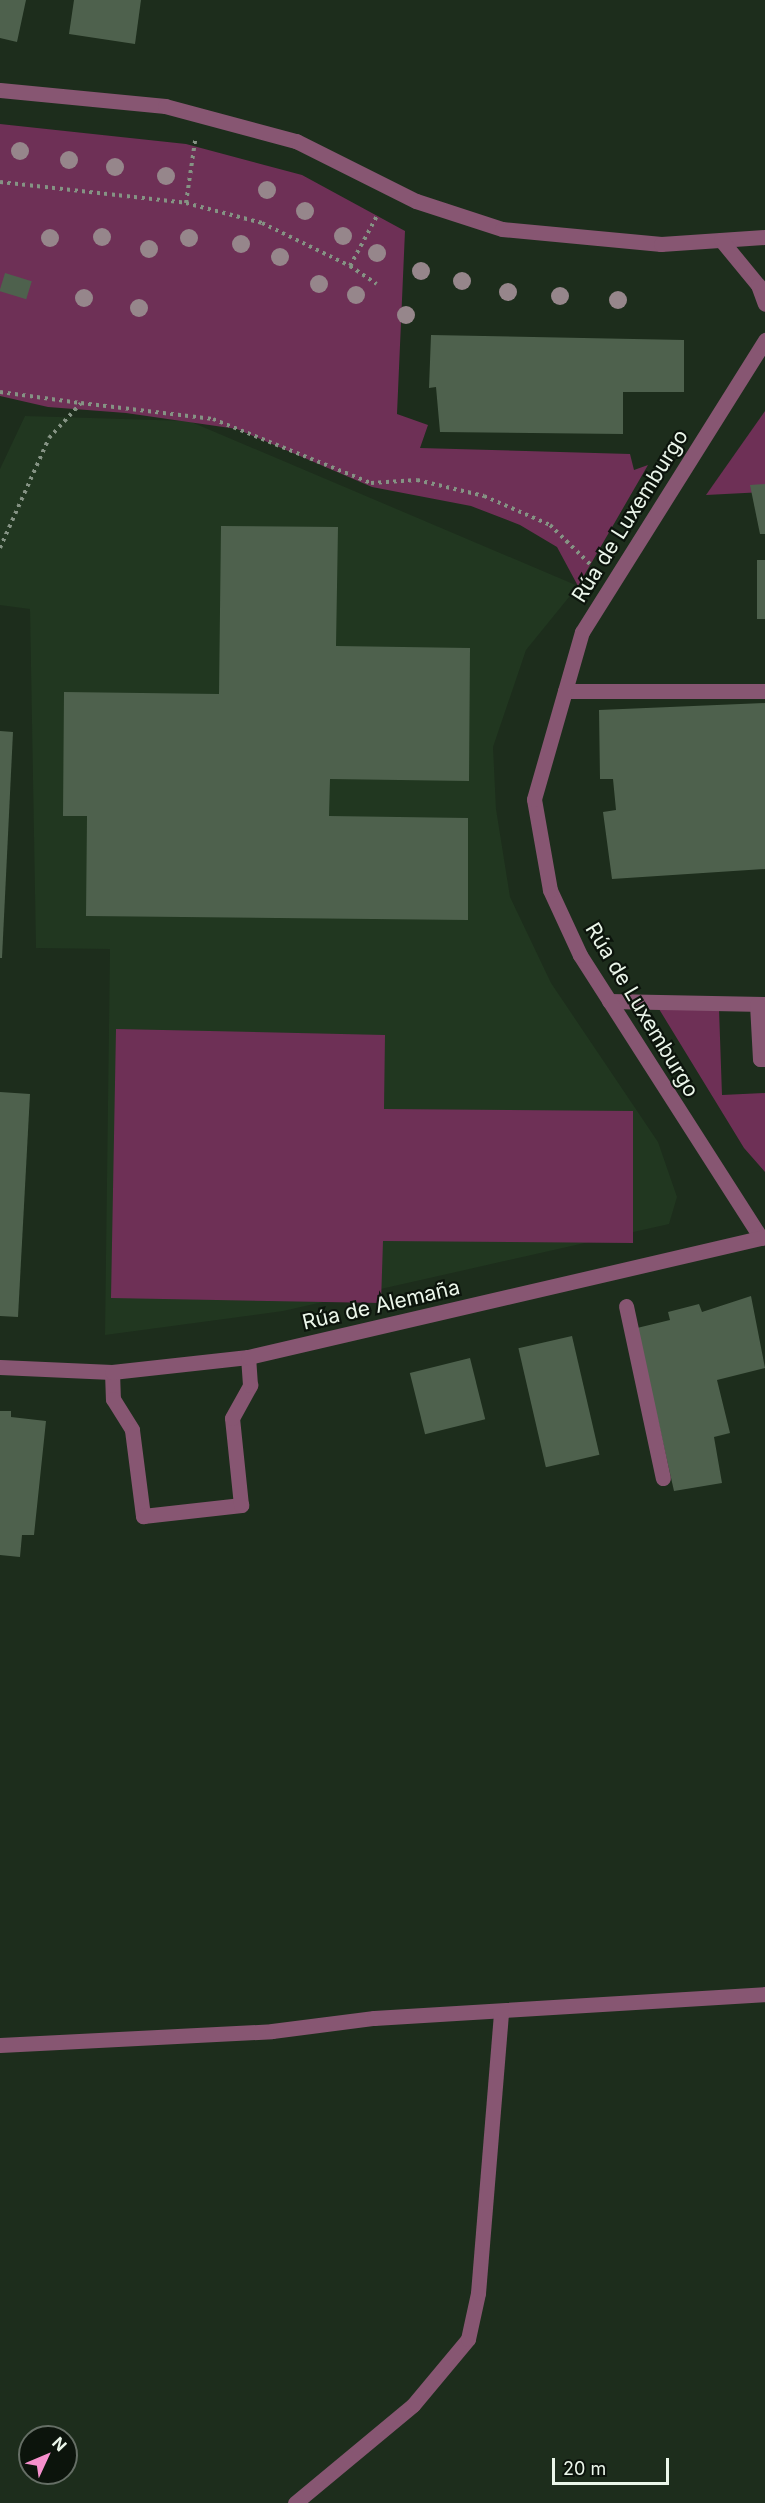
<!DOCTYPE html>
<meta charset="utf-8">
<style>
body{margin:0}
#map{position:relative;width:765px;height:2503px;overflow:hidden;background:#1d2d1c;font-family:Inter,sans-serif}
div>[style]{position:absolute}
.built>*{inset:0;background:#213720}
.green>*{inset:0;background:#6e3056}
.building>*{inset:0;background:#4e614d;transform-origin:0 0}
.path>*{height:4px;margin-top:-2px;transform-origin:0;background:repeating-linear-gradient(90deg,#859384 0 3px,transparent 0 7.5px)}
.service>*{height:15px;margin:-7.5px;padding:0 7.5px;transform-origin:7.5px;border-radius:7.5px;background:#875672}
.pedestrian>*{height:15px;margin:-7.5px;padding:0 7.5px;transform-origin:7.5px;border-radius:7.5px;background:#875672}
.minor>*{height:15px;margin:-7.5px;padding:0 7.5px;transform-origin:7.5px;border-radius:7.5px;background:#875672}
.trees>*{width:18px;height:18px;margin:-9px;border-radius:50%;background:#96868b}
span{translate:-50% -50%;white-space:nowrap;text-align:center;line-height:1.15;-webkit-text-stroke:4.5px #0c140c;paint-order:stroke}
.street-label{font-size:21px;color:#ebf6ea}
.north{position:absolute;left:18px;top:2425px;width:60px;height:60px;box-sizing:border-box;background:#0c140c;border:2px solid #656e65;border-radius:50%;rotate:46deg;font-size:16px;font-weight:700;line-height:24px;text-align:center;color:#ebf6ea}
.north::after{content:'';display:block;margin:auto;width:21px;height:27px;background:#f790cd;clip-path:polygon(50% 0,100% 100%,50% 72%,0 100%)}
.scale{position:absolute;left:552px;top:2458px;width:117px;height:27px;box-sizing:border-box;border:3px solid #ebf6ea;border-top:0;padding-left:8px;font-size:18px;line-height:21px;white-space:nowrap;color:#ebf6ea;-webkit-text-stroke:4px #0c140c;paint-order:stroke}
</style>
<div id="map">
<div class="built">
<div style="clip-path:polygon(25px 416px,189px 421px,578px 586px,526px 650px,493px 747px,496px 809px,510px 897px,551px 983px,658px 1142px,677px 1197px,669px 1224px,283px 1311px,105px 1335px,110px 949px,36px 948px,30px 609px,0 605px,0 469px)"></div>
</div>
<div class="green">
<div style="clip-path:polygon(0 124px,186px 144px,302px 175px,405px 231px,397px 414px,428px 425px,420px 448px,630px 454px,634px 470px,648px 465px,578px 586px,557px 547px,520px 525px,471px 506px,372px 487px,237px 429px,126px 413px,48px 407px,0 396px)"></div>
<div style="clip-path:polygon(765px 411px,765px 492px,706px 495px)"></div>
<div style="clip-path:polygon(659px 1009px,719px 1009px,722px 1095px,765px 1093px,765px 1172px,744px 1148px)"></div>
<div style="clip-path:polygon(116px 1029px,385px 1035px,384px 1109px,633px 1111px,633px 1243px,383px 1241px,381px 1303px,111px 1298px)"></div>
</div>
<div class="building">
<div style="clip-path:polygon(0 0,26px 0,17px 42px,0 38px)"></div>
<div style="clip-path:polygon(74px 0,141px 0,135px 44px,69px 34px)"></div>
<div style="left:5px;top:273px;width:28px;height:19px;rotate:17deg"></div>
<div style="clip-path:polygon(431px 335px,684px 340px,684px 392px,623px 392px,623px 434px,440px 432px,436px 387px,429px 388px)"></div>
<div style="clip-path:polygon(765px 484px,765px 534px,760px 534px,750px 485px)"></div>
<div style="clip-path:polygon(221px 526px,338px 527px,336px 646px,470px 648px,469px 781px,330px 779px,329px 816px,468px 818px,468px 920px,86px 916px,87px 816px,63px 816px,64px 692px,219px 694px)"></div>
<div style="left:757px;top:560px;width:8px;height:59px"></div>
<div style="clip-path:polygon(765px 703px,765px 869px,612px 879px,603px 812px,616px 810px,613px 779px,600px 779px,599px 710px)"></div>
<div style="clip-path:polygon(0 731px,13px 732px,2px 958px,0 958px)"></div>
<div style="clip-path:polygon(0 1092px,30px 1094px,18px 1317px,0 1316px)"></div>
<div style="clip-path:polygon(751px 1296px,765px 1368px,717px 1380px,730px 1433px,714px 1437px,722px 1483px,674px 1491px,637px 1328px,670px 1320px,668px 1312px,699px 1304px,702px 1312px)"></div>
<div style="left:572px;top:1336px;width:122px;height:55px;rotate:77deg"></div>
<div style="left:470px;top:1358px;width:63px;height:62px;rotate:76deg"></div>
<div style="clip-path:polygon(0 1411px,11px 1411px,11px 1417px,46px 1421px,34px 1535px,22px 1535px,20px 1557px,0 1555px)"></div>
</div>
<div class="path">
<div style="left:0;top:182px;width:187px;rotate:6.4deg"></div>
<div style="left:186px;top:203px;width:79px;rotate:14.7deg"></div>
<div style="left:262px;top:223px;width:98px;rotate:26deg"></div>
<div style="left:350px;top:266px;width:32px;rotate:34deg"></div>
<div style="left:186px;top:203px;width:63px;rotate:-81.7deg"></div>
<div style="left:350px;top:266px;width:59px;rotate:-61.7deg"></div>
<div style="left:0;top:392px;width:81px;rotate:7.8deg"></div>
<div style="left:0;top:548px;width:120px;rotate:-66deg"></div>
<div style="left:49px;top:438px;width:47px;rotate:-47.6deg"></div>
<div style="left:81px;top:403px;width:133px;rotate:6.9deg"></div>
<div style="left:213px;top:419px;width:170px;rotate:22.1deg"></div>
<div style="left:371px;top:483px;width:46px;rotate:-3.7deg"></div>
<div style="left:417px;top:480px;width:69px;rotate:13.4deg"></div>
<div style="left:484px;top:496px;width:72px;rotate:23.7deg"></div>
<div style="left:550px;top:525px;width:59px;rotate:44.3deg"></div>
</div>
<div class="service">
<div style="left:609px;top:1001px;width:156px;rotate:1.1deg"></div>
<div style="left:757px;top:1004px;width:55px;rotate:86.9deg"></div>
<div style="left:760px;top:1059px;width:5px"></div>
<div style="left:112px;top:1372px;width:27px;rotate:88deg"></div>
<div style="left:113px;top:1399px;width:36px;rotate:58deg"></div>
<div style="left:132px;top:1430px;width:87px;rotate:82.7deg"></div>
<div style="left:143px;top:1516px;width:99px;rotate:-6.4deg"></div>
<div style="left:241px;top:1505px;width:87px;rotate:-95.9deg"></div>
<div style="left:232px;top:1418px;width:38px;rotate:-61deg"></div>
<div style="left:250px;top:1385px;width:28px;rotate:-94deg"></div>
</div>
<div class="pedestrian">
<div style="left:626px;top:1306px;width:176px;rotate:77.9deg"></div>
</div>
<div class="minor">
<div style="left:0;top:90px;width:166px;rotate:5.5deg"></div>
<div style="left:165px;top:106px;width:136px;rotate:15deg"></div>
<div style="left:296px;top:141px;width:134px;rotate:26.6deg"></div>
<div style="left:416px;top:201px;width:90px;rotate:18deg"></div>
<div style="left:502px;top:229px;width:160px;rotate:5.4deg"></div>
<div style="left:661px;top:244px;width:104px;rotate:-3.9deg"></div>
<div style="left:721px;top:240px;width:58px;rotate:50.6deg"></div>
<div style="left:758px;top:285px;width:20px;rotate:70deg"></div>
<div style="left:565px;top:691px;width:200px"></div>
<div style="left:761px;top:1238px;width:336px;rotate:-122.6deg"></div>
<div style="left:580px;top:955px;width:72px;rotate:-114.8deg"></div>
<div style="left:550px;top:890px;width:92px;rotate:-100deg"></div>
<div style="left:534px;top:799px;width:174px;rotate:-74deg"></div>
<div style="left:582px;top:632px;width:345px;rotate:-57.9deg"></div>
<div style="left:0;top:1367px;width:112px;rotate:2.6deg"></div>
<div style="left:112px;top:1372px;width:137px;rotate:-6.3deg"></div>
<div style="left:248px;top:1357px;width:531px;rotate:-13.07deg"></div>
<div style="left:0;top:2045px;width:272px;rotate:-2.9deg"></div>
<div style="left:272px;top:2031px;width:103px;rotate:-7.3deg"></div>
<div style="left:374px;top:2018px;width:392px;rotate:-3.5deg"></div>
<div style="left:295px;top:2503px;width:153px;rotate:-39.7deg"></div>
<div style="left:413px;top:2405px;width:86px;rotate:-50.2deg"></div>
<div style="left:468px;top:2339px;width:47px;rotate:-77.7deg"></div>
<div style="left:478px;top:2293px;width:281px;rotate:-85.3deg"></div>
</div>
<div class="trees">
<div style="left:20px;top:151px"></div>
<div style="left:69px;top:160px"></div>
<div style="left:115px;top:167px"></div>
<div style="left:166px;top:176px"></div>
<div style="left:267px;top:190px"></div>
<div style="left:305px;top:211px"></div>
<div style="left:343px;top:236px"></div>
<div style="left:102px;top:237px"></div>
<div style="left:50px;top:238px"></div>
<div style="left:189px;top:238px"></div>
<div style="left:241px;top:244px"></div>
<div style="left:149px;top:249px"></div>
<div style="left:377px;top:253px"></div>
<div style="left:280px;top:257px"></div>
<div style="left:421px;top:271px"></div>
<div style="left:462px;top:281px"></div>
<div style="left:319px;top:284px"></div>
<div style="left:508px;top:292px"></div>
<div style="left:356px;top:295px"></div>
<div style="left:560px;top:296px"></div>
<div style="left:84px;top:298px"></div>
<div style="left:618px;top:300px"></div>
<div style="left:139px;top:308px"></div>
<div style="left:406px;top:315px"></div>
</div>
<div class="street-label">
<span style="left:630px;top:516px;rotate:-58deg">Rúa de Luxemburgo</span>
<span style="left:642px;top:1010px;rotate:59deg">Rúa de Luxemburgo</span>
<span style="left:381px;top:1305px;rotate:-13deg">Rúa de Alemaña</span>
</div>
<div class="north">N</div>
<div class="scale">20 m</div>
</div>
